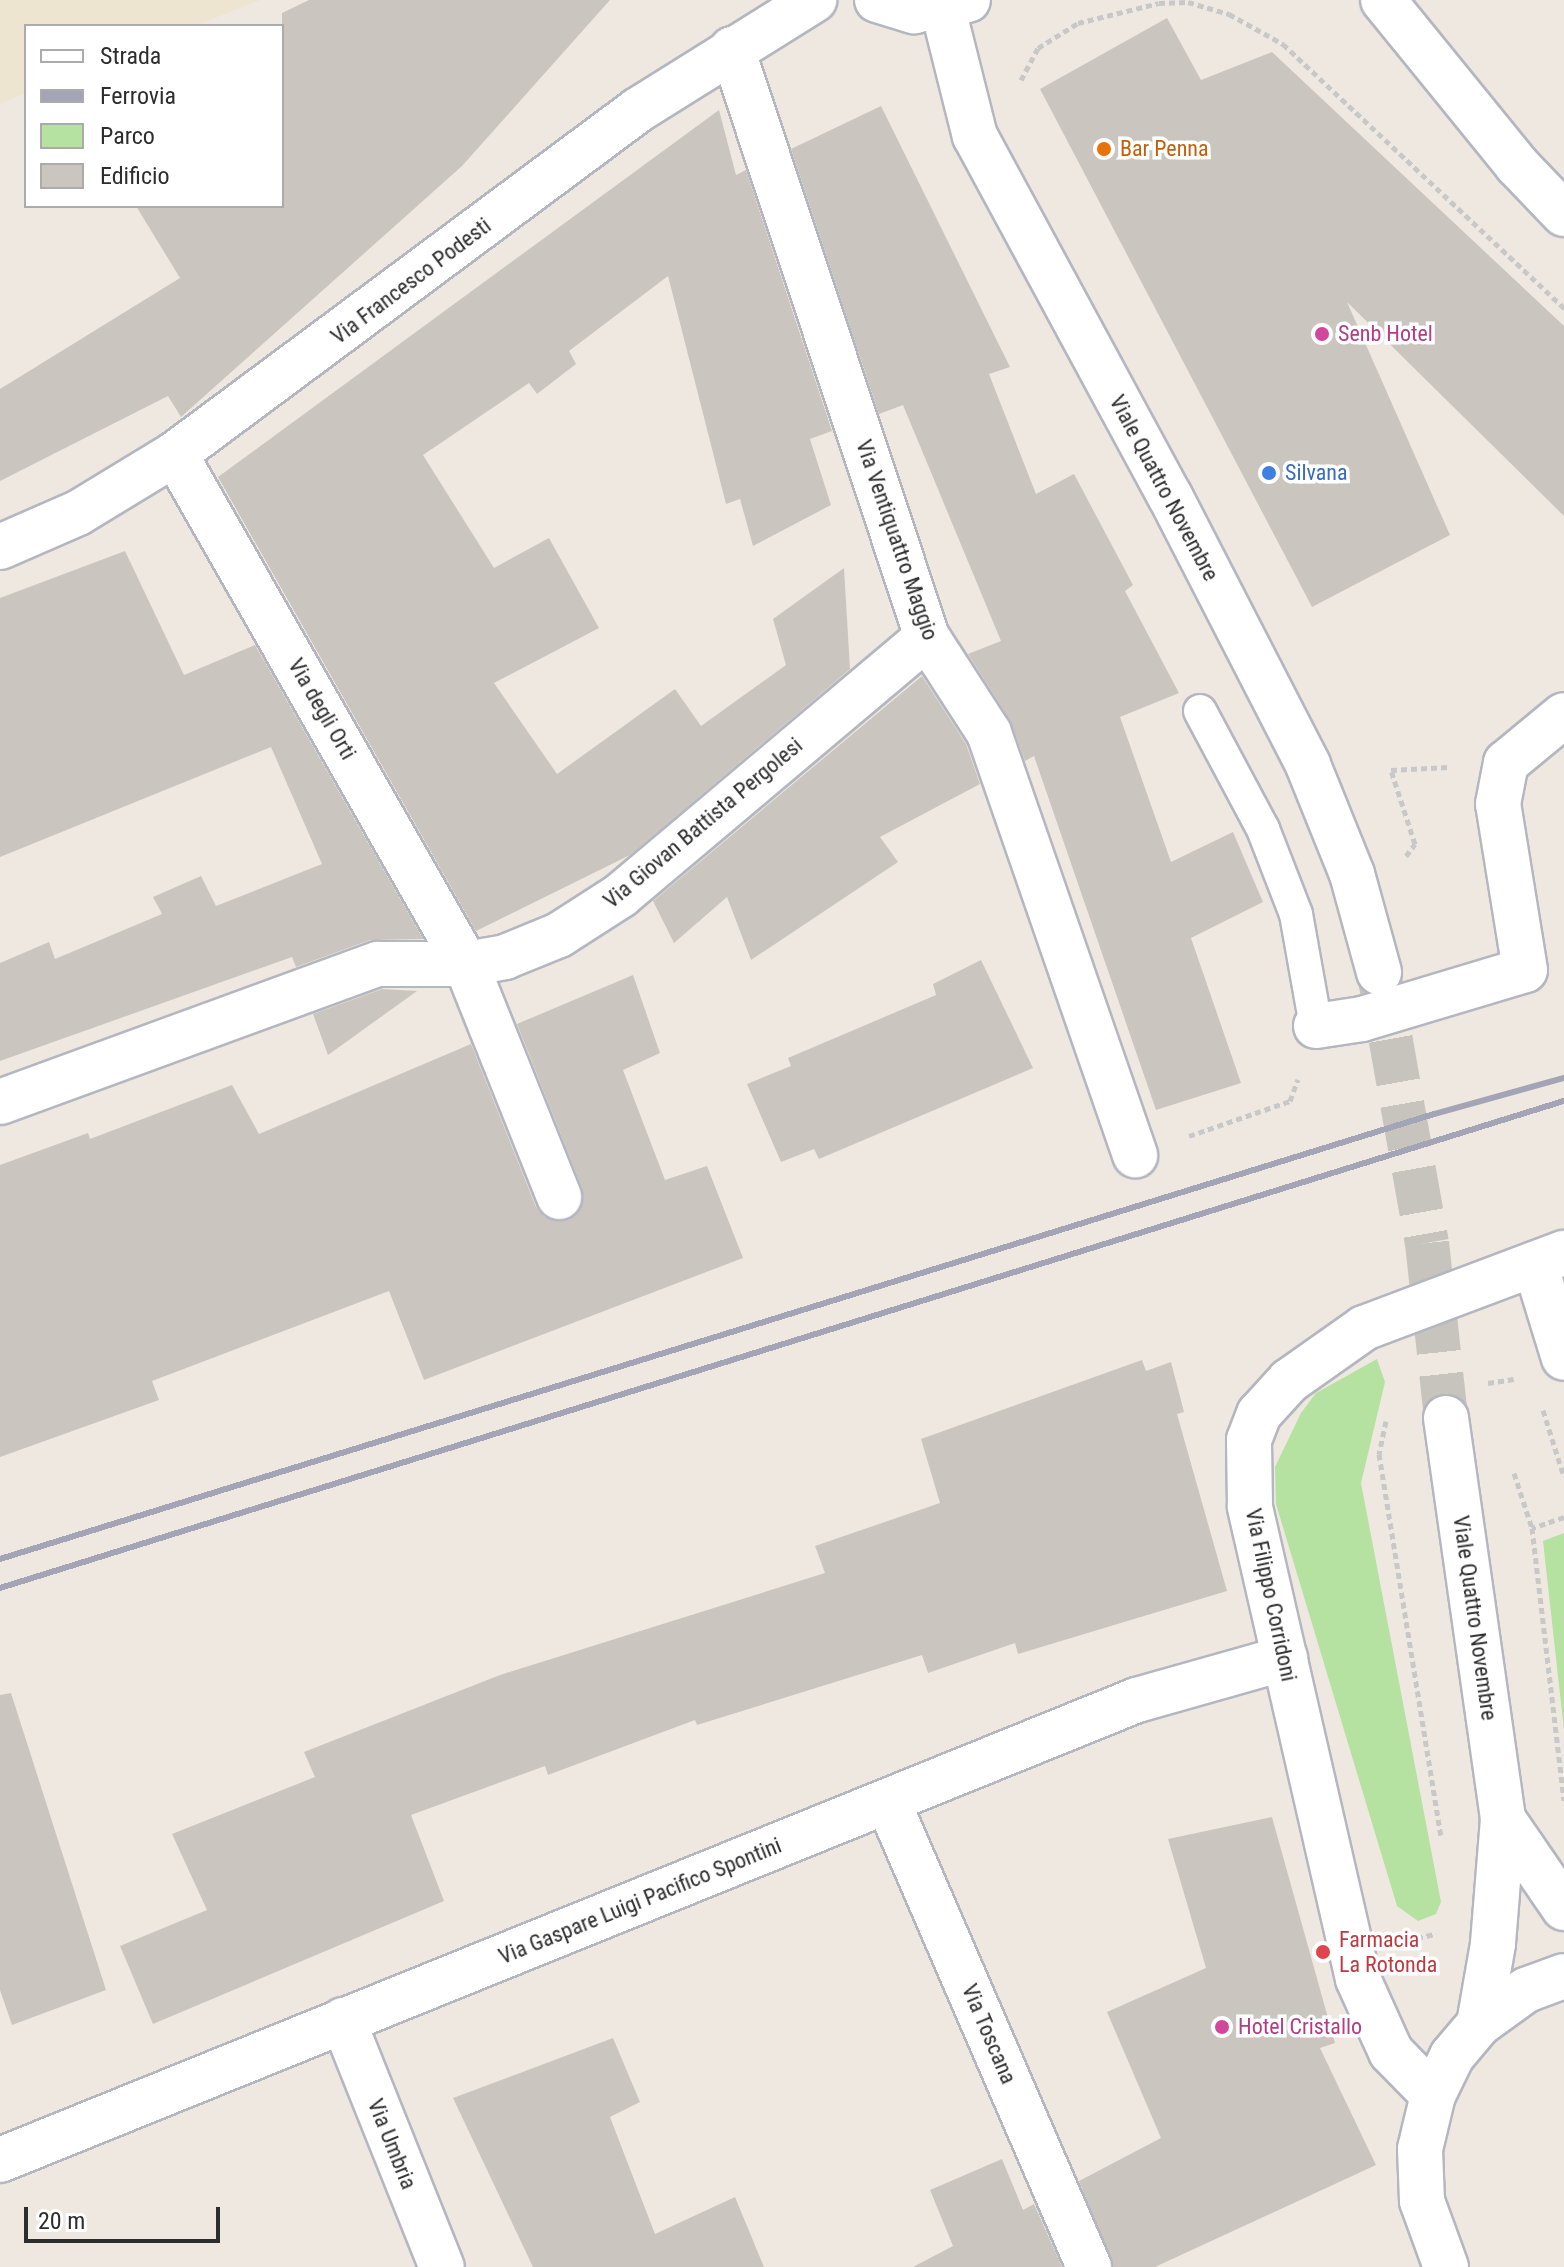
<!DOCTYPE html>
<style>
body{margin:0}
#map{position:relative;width:1564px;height:2267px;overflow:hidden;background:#eee8e1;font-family:"Roboto Condensed",sans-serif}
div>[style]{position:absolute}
.education>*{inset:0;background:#eee5d1}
.green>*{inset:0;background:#b5e2a0}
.building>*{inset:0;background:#cac6bf}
.tertiary-tunnel>*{height:44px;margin-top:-22px;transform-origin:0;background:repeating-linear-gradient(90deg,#c7c3bd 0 44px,transparent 0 66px)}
.path>*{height:5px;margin-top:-2.5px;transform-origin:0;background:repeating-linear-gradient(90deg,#c8c8c8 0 6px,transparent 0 10px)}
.roads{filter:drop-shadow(2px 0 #b4b6c0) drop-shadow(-2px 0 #b4b6c0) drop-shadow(0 2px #b4b6c0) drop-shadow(0 -2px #b4b6c0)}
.service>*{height:32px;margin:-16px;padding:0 16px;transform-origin:16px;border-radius:16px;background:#fff}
.minor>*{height:44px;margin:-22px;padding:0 22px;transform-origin:22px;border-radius:22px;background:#fff}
.tertiary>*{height:44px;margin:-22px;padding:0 22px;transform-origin:22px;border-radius:22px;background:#fff}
.secondary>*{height:44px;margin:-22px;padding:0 22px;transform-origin:22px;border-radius:22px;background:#fff}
.rail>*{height:6px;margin:-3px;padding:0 3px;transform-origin:3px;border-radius:3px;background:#a3a5b6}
.dots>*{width:22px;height:22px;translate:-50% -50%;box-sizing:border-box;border:4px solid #fff;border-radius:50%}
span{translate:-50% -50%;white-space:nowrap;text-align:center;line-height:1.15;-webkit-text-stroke:7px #fff;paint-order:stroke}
.food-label{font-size:22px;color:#c56008}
.left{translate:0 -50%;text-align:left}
.street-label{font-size:22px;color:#2d2d2d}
.hotel-label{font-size:22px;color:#b23c85}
.shop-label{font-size:22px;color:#366cbe}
.health-label{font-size:22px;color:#be3a42}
.legend{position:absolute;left:24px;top:24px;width:260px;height:184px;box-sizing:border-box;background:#fff;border:2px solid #ababab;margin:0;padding:10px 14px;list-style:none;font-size:24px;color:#2d2d2d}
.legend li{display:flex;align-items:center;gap:16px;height:40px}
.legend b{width:40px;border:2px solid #ababab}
.scale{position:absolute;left:24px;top:2207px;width:196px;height:36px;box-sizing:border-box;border:4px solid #2d2d2d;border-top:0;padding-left:10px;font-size:24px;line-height:28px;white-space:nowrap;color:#2d2d2d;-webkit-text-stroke:6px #fff;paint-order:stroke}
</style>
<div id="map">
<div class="education">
<div style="clip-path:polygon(0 0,260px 0,195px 26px,26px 26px,26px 93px,0 104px)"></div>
</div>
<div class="green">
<div style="clip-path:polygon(1377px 1359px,1385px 1382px,1361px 1483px,1441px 1902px,1436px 1914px,1418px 1921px,1397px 1906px,1276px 1504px,1275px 1467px,1301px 1413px,1316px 1393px)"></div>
<div style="clip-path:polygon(1564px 1533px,1564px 1730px,1543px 1541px)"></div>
</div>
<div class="building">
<div style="clip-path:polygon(309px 0,610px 0,462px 166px,181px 417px,168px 396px,0 481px,0 389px,180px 278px,136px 206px,282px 206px,282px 13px)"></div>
<div style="clip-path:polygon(1167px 18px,1201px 80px,1272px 52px,1564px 326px,1564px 516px,1347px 302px,1450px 535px,1312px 607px,1040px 89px)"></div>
<div style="clip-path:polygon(881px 106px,1010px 367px,989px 374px,1036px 494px,1074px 474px,1133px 585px,1125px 591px,1179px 693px,1120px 717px,1171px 862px,1233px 832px,1263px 902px,1191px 938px,1241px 1083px,1156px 1110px,1034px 756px,1025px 761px,1010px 720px,968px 654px,1001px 641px,903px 405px,879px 414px,791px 149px)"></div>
<div style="clip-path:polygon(719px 110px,736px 175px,746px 170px,832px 431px,810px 439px,831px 505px,753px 546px,740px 499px,726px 504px,668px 276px,569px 351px,576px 364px,537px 394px,529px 383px,423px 455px,494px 568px,549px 538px,599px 628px,494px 683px,557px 774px,675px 689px,701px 726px,786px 665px,773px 619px,844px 568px,850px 669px,630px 855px,476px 931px,218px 477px)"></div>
<div style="clip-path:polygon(125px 551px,184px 675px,255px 645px,423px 939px,370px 940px,296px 967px,292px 957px,0 1061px,0 963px,49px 942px,55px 959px,162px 914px,153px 897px,201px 876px,216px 906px,322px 864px,271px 747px,0 857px,0 598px)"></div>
<div style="clip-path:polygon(922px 676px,966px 744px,980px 784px,880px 837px,898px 862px,751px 960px,727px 897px,674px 943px,653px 901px)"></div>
<div style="clip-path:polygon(981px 960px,1033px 1068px,819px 1159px,814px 1149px,781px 1162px,747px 1084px,791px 1066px,788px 1058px,936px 995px,933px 984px)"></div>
<div style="clip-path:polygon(633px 975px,660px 1053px,623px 1070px,665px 1180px,707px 1166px,743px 1258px,424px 1380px,389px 1291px,152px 1381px,159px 1400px,0 1457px,0 1165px,88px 1133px,90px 1139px,232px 1085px,259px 1134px,471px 1044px,536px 1207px,544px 1217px,568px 1220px,579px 1212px,582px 1188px,517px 1024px)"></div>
<div style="clip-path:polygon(382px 989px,417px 991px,328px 1055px,313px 1014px)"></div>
<div style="clip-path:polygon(1142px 1360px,1146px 1371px,1171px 1362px,1184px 1412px,1177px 1414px,1227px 1591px,1018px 1654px,1015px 1643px,928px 1673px,922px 1655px,697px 1725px,695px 1720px,548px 1775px,545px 1766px,411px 1815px,444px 1901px,153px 2024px,120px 1946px,207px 1910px,172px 1834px,315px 1777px,304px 1752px,500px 1675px,825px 1573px,815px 1546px,940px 1503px,921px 1439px)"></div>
<div style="clip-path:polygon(11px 1693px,106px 1990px,12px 2025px,0 1990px,0 1695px)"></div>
<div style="clip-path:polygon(1272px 1817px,1335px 2043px,1320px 2048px,1376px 2165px,1155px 2267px,1114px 2267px,1079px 2181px,1161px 2138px,1107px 2012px,1206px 1968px,1168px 1839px)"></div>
<div style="clip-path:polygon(613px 2038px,640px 2102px,610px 2117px,655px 2234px,735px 2197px,764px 2267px,533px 2267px,453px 2098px)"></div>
<div style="clip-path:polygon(1002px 2159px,1023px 2210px,1034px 2204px,1062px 2267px,913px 2267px,953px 2246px,930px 2190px)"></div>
</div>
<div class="tertiary-tunnel">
<div style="left:1379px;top:974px;width:273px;rotate:79.9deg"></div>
<div style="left:1427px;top:1243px;width:176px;rotate:83.8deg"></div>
</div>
<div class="path">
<div style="left:1021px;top:80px;width:36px;rotate:-62deg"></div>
<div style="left:1038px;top:48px;width:47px;rotate:-32deg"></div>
<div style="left:1078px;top:23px;width:83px;rotate:-13.9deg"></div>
<div style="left:1159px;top:3px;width:29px;rotate:-2deg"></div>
<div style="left:1188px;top:2px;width:43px;rotate:16.3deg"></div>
<div style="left:1229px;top:14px;width:62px;rotate:29.1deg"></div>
<div style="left:1283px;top:44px;width:386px;rotate:43.2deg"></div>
<div style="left:1406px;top:856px;width:15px;rotate:-53deg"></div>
<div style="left:1415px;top:844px;width:78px;rotate:-108deg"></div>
<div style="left:1391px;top:770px;width:58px;rotate:-3deg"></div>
<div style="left:1189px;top:1136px;width:107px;rotate:-19.1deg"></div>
<div style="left:1290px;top:1101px;width:23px;rotate:-70deg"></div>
<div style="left:1488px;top:1383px;width:26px;rotate:-9deg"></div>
<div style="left:1543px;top:1410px;width:70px;rotate:72.6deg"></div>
<div style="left:1386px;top:1421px;width:34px;rotate:102deg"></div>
<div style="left:1379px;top:1454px;width:388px;rotate:80.8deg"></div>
<div style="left:1514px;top:1473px;width:58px;rotate:71.9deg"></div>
<div style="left:1564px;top:1517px;width:34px;rotate:161deg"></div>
<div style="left:1532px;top:1528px;width:274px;rotate:83.3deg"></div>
<div style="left:1407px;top:1940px;width:30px;rotate:-12deg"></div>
</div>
<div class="roads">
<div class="service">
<div style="left:1200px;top:711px;width:134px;rotate:61.9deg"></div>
<div style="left:1263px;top:829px;width:91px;rotate:68.8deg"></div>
<div style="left:1296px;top:914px;width:114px;rotate:79.9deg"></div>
</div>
<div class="minor">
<div style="left:732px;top:49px;width:619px;rotate:71.65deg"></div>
<div style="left:927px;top:637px;width:114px;rotate:57.1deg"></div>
<div style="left:989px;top:733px;width:447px;rotate:70.9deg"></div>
<div style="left:175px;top:454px;width:587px;rotate:60.29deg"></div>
<div style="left:466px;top:964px;width:251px;rotate:68.2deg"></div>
<div style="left:1316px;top:1026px;width:47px;rotate:-8.7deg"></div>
<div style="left:1362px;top:1019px;width:170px;rotate:-16.7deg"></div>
<div style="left:1525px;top:970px;width:168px;rotate:-99.2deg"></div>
<div style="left:1498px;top:804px;width:42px;rotate:-79deg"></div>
<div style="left:1506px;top:763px;width:75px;rotate:-39.6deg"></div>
<div style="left:0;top:1102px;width:402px;rotate:-20.1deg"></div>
<div style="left:378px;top:964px;width:88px"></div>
<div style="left:466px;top:964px;width:40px;rotate:-10deg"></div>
<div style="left:505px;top:957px;width:58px;rotate:-22.2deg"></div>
<div style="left:559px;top:935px;width:74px;rotate:-32.8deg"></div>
<div style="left:621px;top:895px;width:400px;rotate:-40.1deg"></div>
<div style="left:1535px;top:1264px;width:98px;rotate:72.9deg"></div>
<div style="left:888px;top:1802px;width:507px;rotate:66.62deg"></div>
<div style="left:343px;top:2020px;width:266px;rotate:68.2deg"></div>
<div style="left:1433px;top:2095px;width:60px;rotate:-134.3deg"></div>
<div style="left:1391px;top:2052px;width:80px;rotate:-114.3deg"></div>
<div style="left:1358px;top:1979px;width:485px;rotate:-102.9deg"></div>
<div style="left:1250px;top:1506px;width:66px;rotate:-90.9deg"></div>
<div style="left:1249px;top:1440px;width:28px;rotate:-69deg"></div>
<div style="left:1259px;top:1414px;width:45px;rotate:-47.7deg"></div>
<div style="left:1289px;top:1381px;width:92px;rotate:-35.2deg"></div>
<div style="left:1364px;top:1328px;width:214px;rotate:-20.6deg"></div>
<div style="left:0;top:2160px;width:1227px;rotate:-22.03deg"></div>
<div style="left:1137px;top:1700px;width:154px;rotate:-15.8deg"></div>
</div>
<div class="tertiary">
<div style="left:943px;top:9px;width:131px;rotate:75.9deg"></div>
<div style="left:975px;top:136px;width:409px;rotate:61.6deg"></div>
<div style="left:1170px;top:496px;width:302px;rotate:62.8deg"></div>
<div style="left:1308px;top:765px;width:118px;rotate:68deg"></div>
<div style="left:1352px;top:874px;width:102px;rotate:74.6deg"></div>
<div style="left:1446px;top:1418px;width:405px;rotate:81.9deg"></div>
<div style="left:1503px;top:1819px;width:125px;rotate:94.6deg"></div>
<div style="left:1493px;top:1944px;width:81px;rotate:99.9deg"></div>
<div style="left:1503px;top:1819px;width:108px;rotate:55.6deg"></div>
<div style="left:1446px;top:2267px;width:70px;rotate:-110deg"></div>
<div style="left:1422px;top:2201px;width:52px;rotate:-92.2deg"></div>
<div style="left:1420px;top:2149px;width:56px;rotate:-76.5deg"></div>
<div style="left:1433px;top:2095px;width:43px;rotate:-64deg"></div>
<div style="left:1452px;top:2056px;width:42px;rotate:-49.8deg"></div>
<div style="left:1479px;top:2024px;width:58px;rotate:-35.9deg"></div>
<div style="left:1526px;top:1990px;width:40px;rotate:-20.2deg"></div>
</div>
<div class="secondary">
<div style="left:877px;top:0;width:39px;rotate:17deg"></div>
<div style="left:914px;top:11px;width:55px;rotate:-11.5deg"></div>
<div style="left:1383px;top:0;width:213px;rotate:50.9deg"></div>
<div style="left:1517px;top:165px;width:68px;rotate:46.2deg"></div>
<div style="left:0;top:547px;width:85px;rotate:-23.6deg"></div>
<div style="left:78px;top:513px;width:114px;rotate:-31.3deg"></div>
<div style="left:175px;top:454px;width:577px;rotate:-36.61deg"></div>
<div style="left:638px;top:110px;width:208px;rotate:-32deg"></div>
</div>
</div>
<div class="rail">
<div style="left:0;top:1559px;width:1501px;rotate:-17.24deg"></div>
<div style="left:1434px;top:1114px;width:135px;rotate:-15.5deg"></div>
<div style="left:0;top:1588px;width:1638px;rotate:-17.3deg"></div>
</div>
<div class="dots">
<div style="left:1104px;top:149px;background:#e8710a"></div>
<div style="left:1322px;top:334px;background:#d1479c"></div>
<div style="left:1269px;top:473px;background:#3f7fe0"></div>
<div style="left:1323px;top:1952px;background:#e0444e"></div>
<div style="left:1222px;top:2027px;background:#d1479c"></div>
</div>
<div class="food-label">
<span class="left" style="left:1120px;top:149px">Bar Penna</span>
</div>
<div class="street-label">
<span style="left:411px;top:281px;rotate:-37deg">Via Francesco Podesti</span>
<span style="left:1164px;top:488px;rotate:62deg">Viale Quattro Novembre</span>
<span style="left:897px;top:540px;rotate:71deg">Via Ventiquattro Maggio</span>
<span style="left:322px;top:709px;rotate:60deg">Via degli Orti</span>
<span style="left:703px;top:823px;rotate:-40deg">Via Giovan Battista Pergolesi</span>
<span style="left:1271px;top:1595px;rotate:78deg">Via Filippo Corridoni</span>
<span style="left:1475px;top:1618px;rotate:82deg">Viale Quattro Novembre</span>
<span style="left:640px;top:1901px;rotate:-22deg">Via Gaspare Luigi Pacifico Spontini</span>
<span style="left:989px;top:2034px;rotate:67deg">Via Toscana</span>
<span style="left:392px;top:2144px;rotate:68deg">Via Umbria</span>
</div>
<div class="hotel-label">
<span class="left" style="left:1338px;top:334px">Senb Hotel</span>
<span class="left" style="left:1238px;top:2027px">Hotel Cristallo</span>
</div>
<div class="shop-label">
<span class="left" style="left:1285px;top:473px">Silvana</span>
</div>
<div class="health-label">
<span class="left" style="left:1339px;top:1952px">Farmacia<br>La Rotonda</span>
</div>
<ul class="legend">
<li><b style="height:10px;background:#fff"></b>Strada</li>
<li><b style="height:10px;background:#a3a5b6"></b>Ferrovia</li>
<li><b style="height:22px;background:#b5e2a0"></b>Parco</li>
<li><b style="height:22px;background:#cac6bf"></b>Edificio</li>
</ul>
<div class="scale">20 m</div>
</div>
